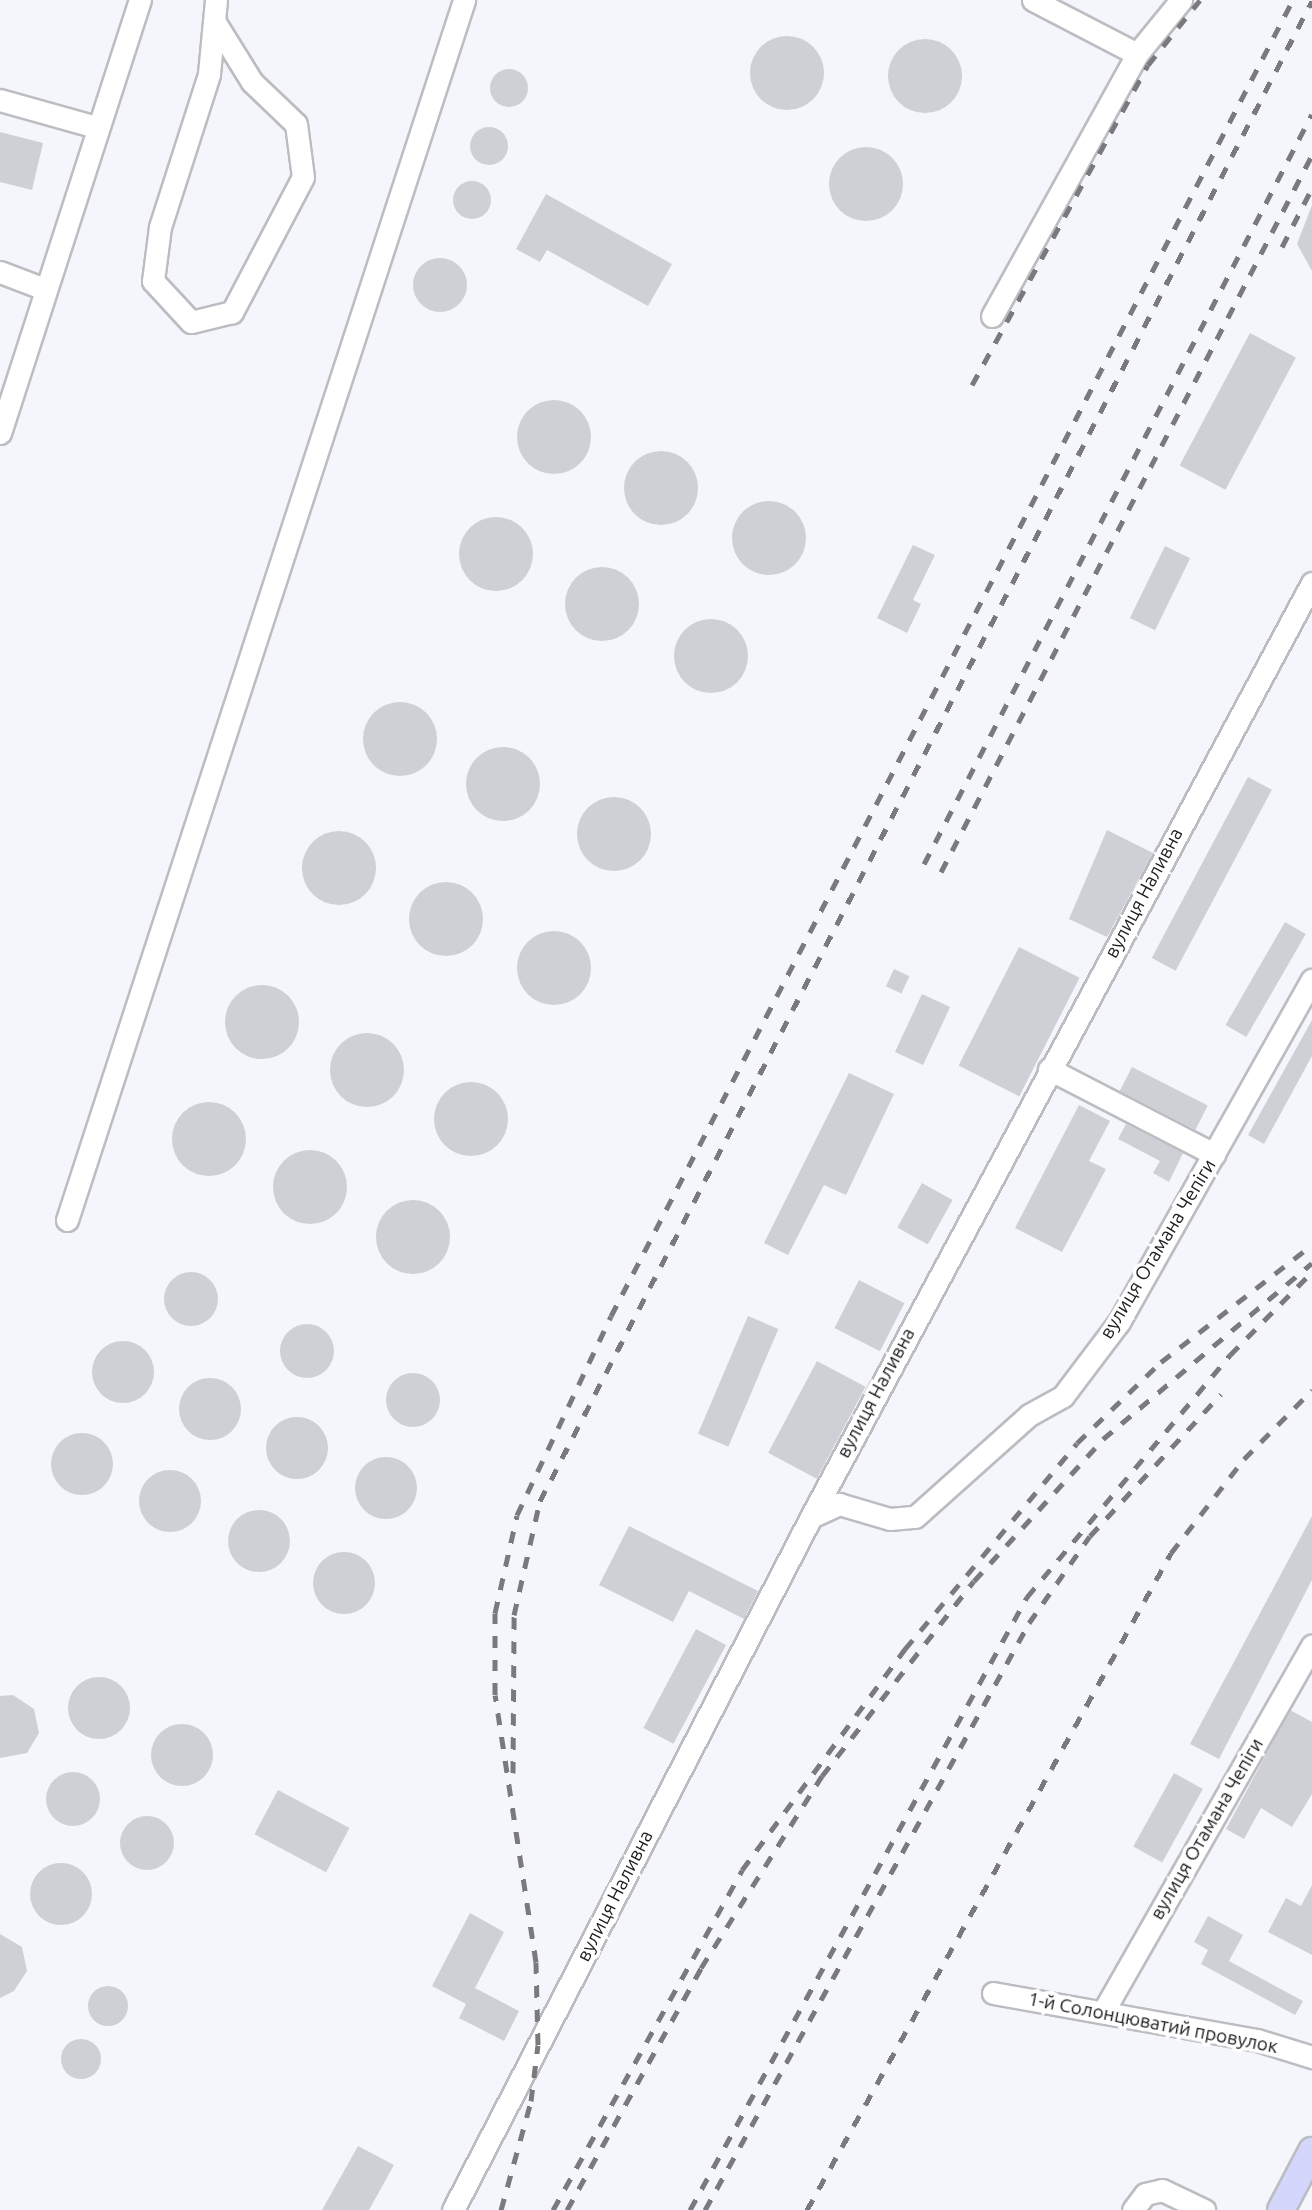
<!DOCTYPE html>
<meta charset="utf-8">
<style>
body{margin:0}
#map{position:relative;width:1312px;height:2210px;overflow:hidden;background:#f5f6fc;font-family:Ubuntu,sans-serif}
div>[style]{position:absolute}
.building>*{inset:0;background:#cfd0d5;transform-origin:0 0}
.round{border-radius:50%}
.roads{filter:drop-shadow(2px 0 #bcbdc2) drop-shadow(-2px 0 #bcbdc2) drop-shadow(0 2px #bcbdc2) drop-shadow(0 -2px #bcbdc2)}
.minor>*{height:21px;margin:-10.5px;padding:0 10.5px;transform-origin:10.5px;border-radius:10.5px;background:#fff}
.major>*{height:26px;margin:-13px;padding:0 13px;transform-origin:13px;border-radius:13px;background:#d4d7fb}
.rail>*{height:5px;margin-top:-2.5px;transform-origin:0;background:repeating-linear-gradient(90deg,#7a7a7e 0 12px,transparent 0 24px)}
span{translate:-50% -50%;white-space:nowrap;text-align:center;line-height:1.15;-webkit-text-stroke:7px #fff;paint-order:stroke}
.street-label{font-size:19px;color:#1c1c1e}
</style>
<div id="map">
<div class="building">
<div class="round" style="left:750px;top:36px;width:74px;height:74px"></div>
<div class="round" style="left:888px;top:39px;width:74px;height:74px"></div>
<div class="round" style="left:490px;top:69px;width:38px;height:38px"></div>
<div class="round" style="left:470px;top:127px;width:38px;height:38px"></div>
<div style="clip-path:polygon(0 132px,43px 143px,32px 190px,0 182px)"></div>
<div class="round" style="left:829px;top:147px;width:74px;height:74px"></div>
<div class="round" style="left:453px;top:181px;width:38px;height:38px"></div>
<div style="clip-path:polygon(546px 194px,672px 264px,648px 306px,547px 250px,540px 262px,516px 249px)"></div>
<div style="clip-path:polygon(1312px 205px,1312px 271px,1297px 244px)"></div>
<div class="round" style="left:413px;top:258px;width:54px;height:54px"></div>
<div style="left:1250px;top:333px;width:52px;height:150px;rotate:28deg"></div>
<div class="round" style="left:517px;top:400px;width:74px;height:74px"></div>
<div class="round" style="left:624px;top:451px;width:74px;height:74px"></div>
<div class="round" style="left:732px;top:501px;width:74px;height:74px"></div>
<div class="round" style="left:459px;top:517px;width:74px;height:74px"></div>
<div style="clip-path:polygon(913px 545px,935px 555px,913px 600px,921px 604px,907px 633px,877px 618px)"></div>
<div style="left:1165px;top:546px;width:28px;height:80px;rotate:26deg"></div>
<div class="round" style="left:565px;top:567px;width:74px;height:74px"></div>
<div class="round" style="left:674px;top:619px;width:74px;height:74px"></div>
<div class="round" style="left:363px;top:702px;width:74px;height:74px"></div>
<div class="round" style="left:466px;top:747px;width:74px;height:74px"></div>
<div style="left:1248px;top:777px;width:27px;height:205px;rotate:28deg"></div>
<div class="round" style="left:577px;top:797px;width:74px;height:74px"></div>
<div style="clip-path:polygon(1107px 830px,1153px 853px,1107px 937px,1069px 919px)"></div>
<div class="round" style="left:302px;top:831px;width:74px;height:74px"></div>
<div class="round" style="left:409px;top:882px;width:74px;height:74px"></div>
<div style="left:1285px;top:922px;width:24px;height:119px;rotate:30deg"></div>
<div class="round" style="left:517px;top:931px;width:74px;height:74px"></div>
<div style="left:1019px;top:947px;width:68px;height:133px;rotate:27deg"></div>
<div style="left:894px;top:969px;width:17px;height:19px;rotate:25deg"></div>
<div class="round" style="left:225px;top:985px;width:74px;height:74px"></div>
<div style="left:922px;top:994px;width:31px;height:64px;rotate:25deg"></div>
<div style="clip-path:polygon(1312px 1020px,1312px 1056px,1264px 1144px,1248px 1135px)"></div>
<div class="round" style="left:330px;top:1033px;width:74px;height:74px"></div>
<div style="left:1132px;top:1067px;width:85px;height:27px;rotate:27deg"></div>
<div style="clip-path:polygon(849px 1073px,894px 1094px,846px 1195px,824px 1185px,788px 1255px,764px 1243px)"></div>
<div class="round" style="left:434px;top:1082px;width:74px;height:74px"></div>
<div class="round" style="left:172px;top:1102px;width:74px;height:74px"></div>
<div style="clip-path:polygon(1079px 1105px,1110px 1121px,1089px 1161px,1106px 1169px,1062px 1252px,1015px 1228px)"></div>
<div style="clip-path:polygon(1126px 1124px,1183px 1153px,1169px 1182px,1153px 1173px,1160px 1161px,1118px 1139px)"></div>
<div class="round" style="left:273px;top:1150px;width:74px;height:74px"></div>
<div style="left:922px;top:1183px;width:35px;height:51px;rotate:29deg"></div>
<div class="round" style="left:376px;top:1200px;width:74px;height:74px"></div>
<div class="round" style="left:164px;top:1272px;width:54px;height:54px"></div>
<div style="left:859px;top:1280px;width:51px;height:54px;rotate:27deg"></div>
<div style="left:748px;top:1316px;width:33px;height:128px;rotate:23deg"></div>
<div class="round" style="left:280px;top:1324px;width:54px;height:54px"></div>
<div class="round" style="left:92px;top:1341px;width:62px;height:62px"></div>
<div style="left:817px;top:1361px;width:55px;height:104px;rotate:28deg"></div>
<div class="round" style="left:386px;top:1373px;width:54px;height:54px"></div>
<div class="round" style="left:179px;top:1378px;width:62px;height:62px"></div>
<div class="round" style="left:266px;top:1417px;width:62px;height:62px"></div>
<div class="round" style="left:51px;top:1433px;width:62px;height:62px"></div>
<div class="round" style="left:355px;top:1457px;width:62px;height:62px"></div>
<div class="round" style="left:139px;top:1470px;width:62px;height:62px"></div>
<div class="round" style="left:228px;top:1510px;width:62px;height:62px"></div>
<div style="clip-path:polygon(1312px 1516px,1312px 1580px,1219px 1759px,1190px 1744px)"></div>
<div style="clip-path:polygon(629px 1526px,758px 1591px,744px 1619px,689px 1591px,673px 1622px,599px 1585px)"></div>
<div class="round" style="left:313px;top:1552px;width:62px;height:62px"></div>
<div style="left:696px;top:1629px;width:34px;height:112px;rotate:28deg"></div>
<div class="round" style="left:68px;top:1677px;width:62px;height:62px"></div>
<div style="clip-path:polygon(13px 1695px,34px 1709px,39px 1733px,27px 1753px,0 1758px,0 1696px)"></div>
<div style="clip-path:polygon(1290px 1710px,1312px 1722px,1312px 1794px,1292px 1827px,1261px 1808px,1244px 1839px,1226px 1829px)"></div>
<div class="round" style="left:151px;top:1724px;width:62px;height:62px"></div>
<div class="round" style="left:46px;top:1772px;width:54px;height:54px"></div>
<div style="left:1174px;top:1773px;width:33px;height:84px;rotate:29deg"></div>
<div style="left:278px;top:1790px;width:81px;height:50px;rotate:28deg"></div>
<div class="round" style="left:120px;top:1816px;width:54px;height:54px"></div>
<div class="round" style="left:30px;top:1863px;width:62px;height:62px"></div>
<div style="clip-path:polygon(1312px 1885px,1312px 1955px,1268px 1932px,1286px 1898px,1301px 1906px)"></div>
<div style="clip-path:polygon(470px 1913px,504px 1932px,475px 1988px,519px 2011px,504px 2041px,459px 2018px,466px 2004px,432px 1986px)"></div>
<div style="clip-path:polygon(1208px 1916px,1243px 1935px,1229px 1961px,1303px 2001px,1295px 2015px,1201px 1964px,1208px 1950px,1194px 1942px)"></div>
<div style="clip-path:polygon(0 1934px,22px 1947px,27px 1971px,14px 1991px,0 1998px)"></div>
<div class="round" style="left:88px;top:1986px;width:40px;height:40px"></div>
<div class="round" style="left:61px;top:2039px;width:40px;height:40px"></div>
<div style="clip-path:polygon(358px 2146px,394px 2165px,369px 2210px,322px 2210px)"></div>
</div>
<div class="roads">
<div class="minor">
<div style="left:1033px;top:0;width:117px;rotate:27.4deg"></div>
<div style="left:216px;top:24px;width:68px;rotate:58.2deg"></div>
<div style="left:252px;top:82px;width:61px;rotate:43.7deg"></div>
<div style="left:296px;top:124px;width:53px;rotate:82.5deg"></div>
<div style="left:303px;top:177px;width:153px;rotate:117.7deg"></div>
<div style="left:232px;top:312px;width:42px;rotate:166.3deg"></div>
<div style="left:191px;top:322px;width:56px;rotate:-132.8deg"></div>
<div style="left:153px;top:281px;width:54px;rotate:-82.6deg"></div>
<div style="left:160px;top:227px;width:161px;rotate:-72.2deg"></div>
<div style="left:209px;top:74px;width:74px;rotate:-84.6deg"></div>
<div style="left:0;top:100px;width:100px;rotate:15.7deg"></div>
<div style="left:0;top:272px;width:45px;rotate:20.9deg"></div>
<div style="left:992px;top:316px;width:299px;rotate:-61deg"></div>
<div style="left:1137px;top:54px;width:70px;rotate:-50.8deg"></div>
<div style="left:0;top:433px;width:455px;rotate:-72.1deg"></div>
<div style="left:1049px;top:1069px;width:186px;rotate:27.3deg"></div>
<div style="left:67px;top:1220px;width:1283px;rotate:-71.97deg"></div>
<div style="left:811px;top:1517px;width:31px;rotate:-25deg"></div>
<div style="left:839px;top:1504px;width:53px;rotate:16.4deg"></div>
<div style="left:890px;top:1519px;width:25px;rotate:-5deg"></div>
<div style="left:915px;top:1517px;width:153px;rotate:-41.8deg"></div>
<div style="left:1029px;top:1415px;width:39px;rotate:-29deg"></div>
<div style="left:1063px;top:1396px;width:93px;rotate:-52.9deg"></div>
<div style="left:1119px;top:1322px;width:393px;rotate:-60.6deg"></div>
<div style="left:993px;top:1993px;width:268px;rotate:10.1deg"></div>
<div style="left:1257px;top:2040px;width:58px;rotate:17.2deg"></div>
<div style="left:1103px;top:2012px;width:422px;rotate:-60.3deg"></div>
<div style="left:453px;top:2210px;width:780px;rotate:-62.68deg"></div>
<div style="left:811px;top:1517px;width:1060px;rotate:-61.79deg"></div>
<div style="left:1133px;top:2210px;width:20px;rotate:-53deg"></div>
<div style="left:1145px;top:2194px;width:17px;rotate:-13deg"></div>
<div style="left:1162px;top:2190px;width:47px;rotate:25.5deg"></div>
</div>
<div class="major">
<div style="left:1281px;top:2210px;width:67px;rotate:-62.3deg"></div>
</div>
</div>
<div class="rail">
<div style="left:1282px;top:247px;width:66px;rotate:-63deg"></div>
<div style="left:972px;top:385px;width:365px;rotate:-61.2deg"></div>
<div style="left:1148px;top:65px;width:83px;rotate:-51.3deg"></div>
<div style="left:924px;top:864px;width:844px;rotate:-62.65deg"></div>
<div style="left:941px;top:872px;width:807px;rotate:-62.64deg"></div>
<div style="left:513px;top:1773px;width:158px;rotate:-89.6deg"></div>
<div style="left:514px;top:1615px;width:117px;rotate:-77.2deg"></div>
<div style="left:540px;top:1501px;width:1687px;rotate:-62.77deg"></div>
<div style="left:501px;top:2210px;width:113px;rotate:-74.6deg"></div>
<div style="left:531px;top:2101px;width:56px;rotate:-82.9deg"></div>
<div style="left:538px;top:2045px;width:83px;rotate:-91.4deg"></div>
<div style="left:536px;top:1962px;width:270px;rotate:-98.7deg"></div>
<div style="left:495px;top:1695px;width:82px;rotate:-90deg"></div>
<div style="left:495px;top:1613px;width:100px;rotate:-77.3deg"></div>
<div style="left:517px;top:1515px;width:220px;rotate:-64.7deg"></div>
<div style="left:611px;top:1316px;width:1482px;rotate:-62.61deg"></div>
<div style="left:553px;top:2210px;width:389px;rotate:-60.9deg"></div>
<div style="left:742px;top:1870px;width:275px;rotate:-53.6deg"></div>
<div style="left:905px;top:1649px;width:268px;rotate:-50.1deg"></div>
<div style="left:1077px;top:1443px;width:117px;rotate:-44deg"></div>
<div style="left:1161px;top:1362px;width:191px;rotate:-37.8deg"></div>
<div style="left:567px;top:2210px;width:277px;rotate:-61deg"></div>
<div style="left:701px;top:1968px;width:227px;rotate:-57.8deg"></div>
<div style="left:822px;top:1776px;width:247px;rotate:-52.1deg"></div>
<div style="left:974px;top:1581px;width:192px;rotate:-47.7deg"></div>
<div style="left:1103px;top:1439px;width:273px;rotate:-40.1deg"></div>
<div style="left:690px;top:2210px;width:700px;rotate:-61.2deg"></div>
<div style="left:1027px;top:1597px;width:316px;rotate:-50deg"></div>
<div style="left:1230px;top:1355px;width:110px;rotate:-45.4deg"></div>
<div style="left:705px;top:2210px;width:670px;rotate:-61.1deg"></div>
<div style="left:1029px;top:1623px;width:106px;rotate:-55deg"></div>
<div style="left:1090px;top:1536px;width:193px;rotate:-47.3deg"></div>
<div style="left:807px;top:2210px;width:751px;rotate:-61.01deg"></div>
<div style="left:1171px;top:1553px;width:119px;rotate:-52.2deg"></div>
<div style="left:1244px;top:1459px;width:97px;rotate:-45.4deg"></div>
</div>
<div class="street-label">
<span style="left:1144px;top:893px;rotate:-62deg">вулиця Наливна</span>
<span style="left:1158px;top:1249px;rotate:-59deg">вулиця Отамана Чепіги</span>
<span style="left:876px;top:1393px;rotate:-62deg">вулиця Наливна</span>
<span style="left:1207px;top:1829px;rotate:-60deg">вулиця Отамана Чепіги</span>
<span style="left:615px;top:1896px;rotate:-63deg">вулиця Наливна</span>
<span style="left:1153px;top:2023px;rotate:11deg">1-й Солонцюватий провулок</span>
</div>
</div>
